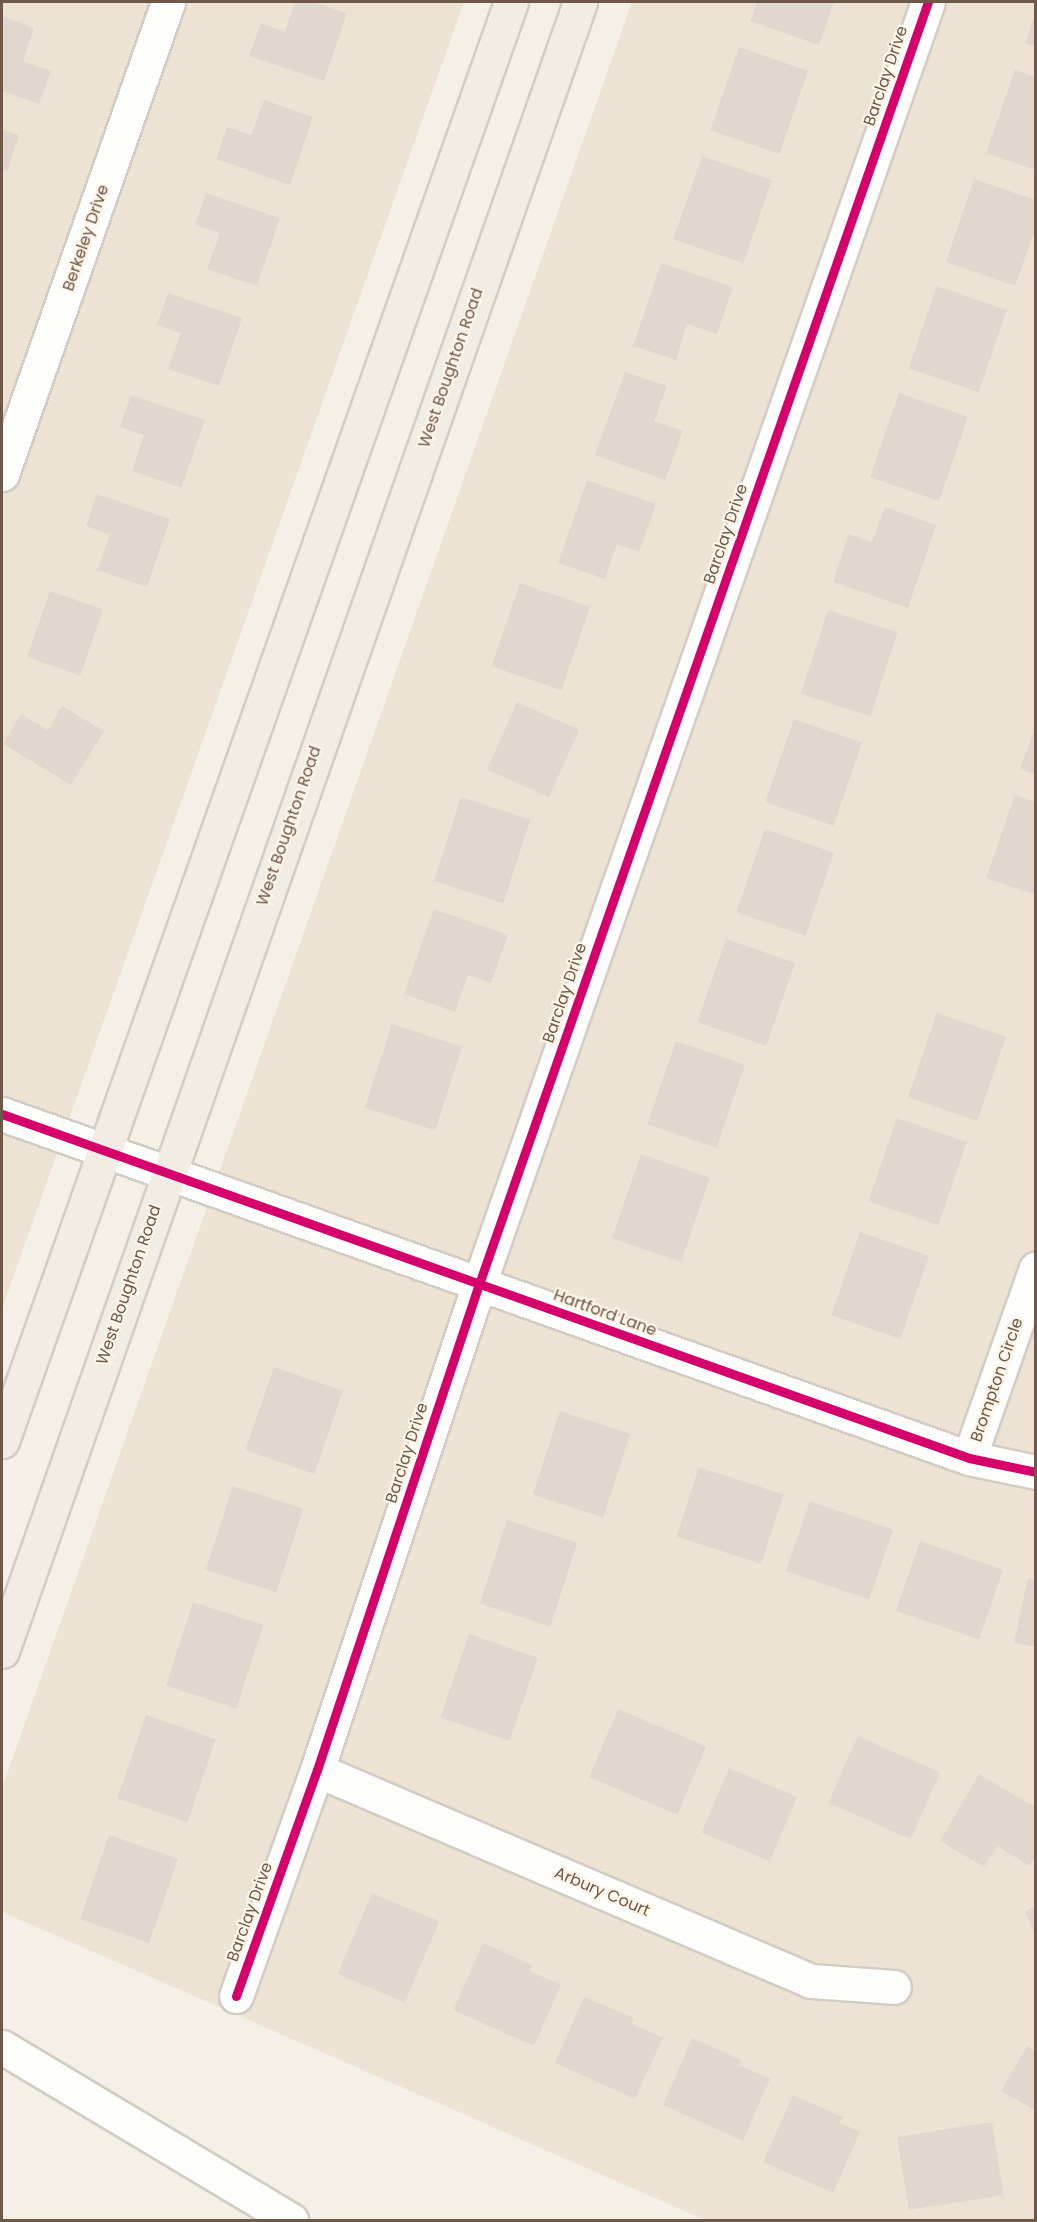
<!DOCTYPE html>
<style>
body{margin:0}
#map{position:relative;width:1037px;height:2222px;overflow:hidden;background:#f4f0e7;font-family:Poppins,sans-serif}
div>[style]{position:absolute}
.residential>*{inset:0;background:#ede3d4}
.building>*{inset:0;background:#e0d8cf;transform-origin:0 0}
.roads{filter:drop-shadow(2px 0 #d2ccc4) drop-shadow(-2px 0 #d2ccc4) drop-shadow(0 2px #d2ccc4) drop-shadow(0 -2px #d2ccc4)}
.minor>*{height:33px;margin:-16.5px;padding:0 16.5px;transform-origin:16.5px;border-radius:16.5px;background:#fdfdfb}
.major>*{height:33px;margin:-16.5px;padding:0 16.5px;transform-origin:16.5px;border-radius:16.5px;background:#f1ece4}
.cycleway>*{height:9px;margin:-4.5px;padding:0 4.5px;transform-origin:4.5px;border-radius:4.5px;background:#d6006c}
span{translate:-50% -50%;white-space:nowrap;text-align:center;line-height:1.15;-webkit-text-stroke:4.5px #fdf5e7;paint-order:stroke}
.street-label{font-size:16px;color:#6e584a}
.frame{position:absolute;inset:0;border:3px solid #6e584a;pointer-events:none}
</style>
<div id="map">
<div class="residential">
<div style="clip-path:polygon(2px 2px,464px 2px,2px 1309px)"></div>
<div style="clip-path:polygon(632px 2px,1035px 2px,1035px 2220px,705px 2220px,2px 1912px,2px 1788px)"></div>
</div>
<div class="building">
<div style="clip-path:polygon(295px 2px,313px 2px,347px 13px,324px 81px,249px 56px,261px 23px,285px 32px)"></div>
<div style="clip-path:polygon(757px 2px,834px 2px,819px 45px,750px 21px)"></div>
<div style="clip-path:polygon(1035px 15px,1036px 15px,1036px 47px,1025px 43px)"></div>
<div style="clip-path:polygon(2px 16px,34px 28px,23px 61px,51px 71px,39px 104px,2px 91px)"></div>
<div style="left:739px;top:47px;width:73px;height:88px;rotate:19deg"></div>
<div style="clip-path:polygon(1015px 70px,1036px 77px,1036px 170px,986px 153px)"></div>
<div style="clip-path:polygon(264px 100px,313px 117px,290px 185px,216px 159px,227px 127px,251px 135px)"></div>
<div style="clip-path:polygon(2px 130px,19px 135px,7px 171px,2px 169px)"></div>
<div style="left:702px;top:156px;width:74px;height:88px;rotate:19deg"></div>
<div style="clip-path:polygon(974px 179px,1036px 200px,1036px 227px,1015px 286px,946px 262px)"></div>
<div style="clip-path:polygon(206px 193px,280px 218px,257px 286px,207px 269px,220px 233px,195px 225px)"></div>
<div style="clip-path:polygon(661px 263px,733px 287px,717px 334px,687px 324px,676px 360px,633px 346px)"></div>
<div style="left:937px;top:286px;width:74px;height:87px;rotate:19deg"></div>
<div style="clip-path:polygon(168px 293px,242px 318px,219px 386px,168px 369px,181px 333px,157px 325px)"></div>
<div style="clip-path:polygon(625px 372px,667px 386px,654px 421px,683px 431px,665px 480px,595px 455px)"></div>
<div style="left:899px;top:393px;width:73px;height:89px;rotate:19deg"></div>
<div style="clip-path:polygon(131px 395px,205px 420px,181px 488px,132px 471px,144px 435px,120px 427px)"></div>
<div style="clip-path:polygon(587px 480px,656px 504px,639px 552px,617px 544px,605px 579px,558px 563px)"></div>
<div style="clip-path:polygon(97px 494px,170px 519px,147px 587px,97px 570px,110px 535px,86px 526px)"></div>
<div style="clip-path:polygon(885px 507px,936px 525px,908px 608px,833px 582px,849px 534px,872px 542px)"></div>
<div style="left:520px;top:583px;width:74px;height:88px;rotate:19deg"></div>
<div style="left:50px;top:591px;width:56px;height:70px;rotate:19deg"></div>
<div style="left:828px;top:610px;width:73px;height:88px;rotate:18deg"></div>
<div style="left:517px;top:702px;width:68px;height:74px;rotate:24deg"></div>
<div style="clip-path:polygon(62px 706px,104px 731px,71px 785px,3px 744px,21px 714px,48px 730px)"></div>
<div style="left:794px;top:719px;width:72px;height:88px;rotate:19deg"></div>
<div style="clip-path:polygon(1035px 728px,1036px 728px,1036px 775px,1020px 769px)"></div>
<div style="clip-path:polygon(1015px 795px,1036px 802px,1036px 895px,986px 878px)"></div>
<div style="left:461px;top:797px;width:73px;height:88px;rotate:18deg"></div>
<div style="left:765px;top:829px;width:73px;height:88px;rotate:19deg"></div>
<div style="clip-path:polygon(434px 909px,508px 935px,491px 983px,468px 975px,455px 1012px,404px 994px)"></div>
<div style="left:726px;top:939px;width:73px;height:88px;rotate:19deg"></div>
<div style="left:937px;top:1013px;width:73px;height:89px;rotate:19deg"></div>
<div style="left:392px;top:1024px;width:74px;height:88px;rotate:18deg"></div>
<div style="left:676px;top:1041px;width:73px;height:88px;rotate:19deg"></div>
<div style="left:897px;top:1118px;width:74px;height:88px;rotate:19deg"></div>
<div style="left:641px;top:1154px;width:73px;height:89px;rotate:19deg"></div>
<div style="left:860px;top:1232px;width:73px;height:88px;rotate:19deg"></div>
<div style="left:274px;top:1367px;width:73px;height:88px;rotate:19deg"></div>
<div style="left:560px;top:1411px;width:74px;height:88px;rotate:18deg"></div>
<div style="left:699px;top:1467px;width:89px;height:73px;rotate:18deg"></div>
<div style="left:233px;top:1486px;width:74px;height:88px;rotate:18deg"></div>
<div style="left:810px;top:1501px;width:88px;height:74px;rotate:19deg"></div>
<div style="left:507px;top:1520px;width:74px;height:88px;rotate:18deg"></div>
<div style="left:920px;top:1541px;width:88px;height:74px;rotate:19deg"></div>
<div style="clip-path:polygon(1028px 1578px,1036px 1580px,1036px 1647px,1014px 1643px)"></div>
<div style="left:193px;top:1602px;width:74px;height:88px;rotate:18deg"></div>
<div style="left:469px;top:1634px;width:73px;height:88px;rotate:19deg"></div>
<div style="left:618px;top:1709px;width:96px;height:74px;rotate:23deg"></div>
<div style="left:146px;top:1715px;width:74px;height:88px;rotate:19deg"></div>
<div style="left:858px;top:1736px;width:90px;height:73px;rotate:24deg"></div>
<div style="left:729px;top:1768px;width:74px;height:70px;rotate:23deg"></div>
<div style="clip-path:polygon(979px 1774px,1036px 1808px,1036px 1856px,1030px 1866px,997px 1846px,984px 1867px,940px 1841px)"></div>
<div style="left:109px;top:1835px;width:73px;height:89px;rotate:19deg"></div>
<div style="left:372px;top:1893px;width:73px;height:88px;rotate:23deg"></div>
<div style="clip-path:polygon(1036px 1906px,1036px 1936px,1035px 1936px,1025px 1911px)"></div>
<div style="clip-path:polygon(483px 1943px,532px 1965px,530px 1971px,561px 1985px,534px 2046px,453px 2010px)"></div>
<div style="clip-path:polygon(584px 1997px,634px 2018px,632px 2024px,663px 2038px,635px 2099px,555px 2063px)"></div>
<div style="clip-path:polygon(692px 2038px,741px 2060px,739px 2065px,770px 2079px,743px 2141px,663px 2105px)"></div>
<div style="clip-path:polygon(1027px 2046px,1036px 2051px,1036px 2111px,1001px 2091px)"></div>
<div style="clip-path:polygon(793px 2095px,843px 2117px,840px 2123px,860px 2132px,833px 2193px,763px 2162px)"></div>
<div style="left:992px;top:2122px;width:74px;height:96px;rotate:81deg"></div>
</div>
<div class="roads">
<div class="minor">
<div style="left:2px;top:474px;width:500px;rotate:-70.62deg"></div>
<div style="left:2px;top:1114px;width:1026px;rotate:19.58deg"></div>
<div style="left:969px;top:1458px;width:68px;rotate:11.8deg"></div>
<div style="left:969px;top:1458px;width:201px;rotate:-70.6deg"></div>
<div style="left:317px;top:1770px;width:537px;rotate:23.13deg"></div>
<div style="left:811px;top:1981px;width:83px;rotate:4.1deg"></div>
<div style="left:236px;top:1996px;width:240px;rotate:-70.3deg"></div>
<div style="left:317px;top:1770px;width:512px;rotate:-71.57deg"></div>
<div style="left:479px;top:1284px;width:1358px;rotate:-70.7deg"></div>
<div style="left:2px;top:2047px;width:337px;rotate:30.9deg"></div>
</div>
<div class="major">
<div style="left:2px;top:1441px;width:1526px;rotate:-70.52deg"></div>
<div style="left:2px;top:1651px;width:1747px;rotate:-70.68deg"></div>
</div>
</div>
<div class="cycleway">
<div style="left:2px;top:1114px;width:1026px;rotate:19.58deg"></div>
<div style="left:969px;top:1458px;width:68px;rotate:11.8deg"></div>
<div style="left:236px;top:1996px;width:240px;rotate:-70.3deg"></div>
<div style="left:317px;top:1770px;width:512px;rotate:-71.57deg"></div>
<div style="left:479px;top:1284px;width:1358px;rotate:-70.7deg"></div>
</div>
<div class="street-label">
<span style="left:886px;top:76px;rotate:-71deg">Barclay Drive</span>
<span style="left:86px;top:238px;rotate:-71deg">Berkeley Drive</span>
<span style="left:451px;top:368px;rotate:-71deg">West Boughton Road</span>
<span style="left:726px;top:534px;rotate:-71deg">Barclay Drive</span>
<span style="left:289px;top:826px;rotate:-71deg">West Boughton Road</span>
<span style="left:565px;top:993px;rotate:-71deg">Barclay Drive</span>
<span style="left:129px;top:1285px;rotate:-71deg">West Boughton Road</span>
<span style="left:605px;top:1313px;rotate:20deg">Hartford Lane</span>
<span style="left:997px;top:1380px;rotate:-71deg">Brompton Circle</span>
<span style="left:407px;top:1453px;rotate:-72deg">Barclay Drive</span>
<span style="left:602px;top:1892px;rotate:23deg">Arbury Court</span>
<span style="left:250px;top:1912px;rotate:-70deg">Barclay Drive</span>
</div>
<div class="frame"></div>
</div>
